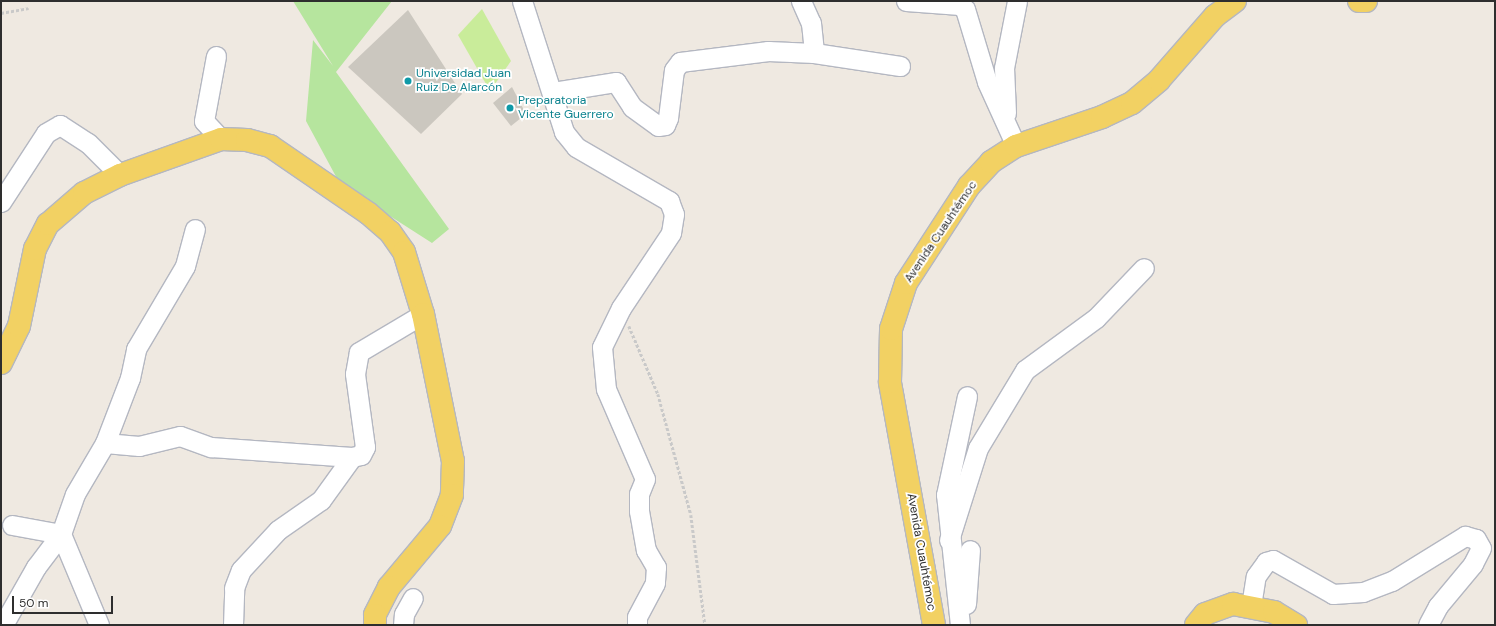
<!DOCTYPE html>
<meta charset="utf-8">
<style>
body{margin:0}
#map{position:relative;width:1496px;height:626px;overflow:hidden;background:#efe9e1;font-family:"DM Sans",sans-serif}
div>[style]{position:absolute}
.green>*{inset:0;background:#b6e59e}
.pitch>*{inset:0;background:#c9ec9a}
.building>*{inset:0;background:#cbc7bf}
.path>*{height:2.5px;margin-top:-1.25px;transform-origin:0;background:repeating-linear-gradient(90deg,#c9c9c9 0 3px,transparent 0 5px)}
.roads{filter:drop-shadow(1px 0 #b4b7c1) drop-shadow(-1px 0 #b4b7c1) drop-shadow(0 1px #b4b7c1) drop-shadow(0 -1px #b4b7c1)}
.minor>*{height:19px;margin:-9.5px;padding:0 9.5px;transform-origin:9.5px;border-radius:9.5px;background:#fff}
.major>*{height:22px;margin:-11px;padding:0 11px;transform-origin:11px;border-radius:11px;background:#f2d163}
.dots>*{width:11px;height:11px;translate:-50% -50%;box-sizing:border-box;border:2px solid #fff;border-radius:50%}
span{translate:-50% -50%;white-space:nowrap;text-align:center;line-height:1.15;-webkit-text-stroke:3.5px #fff;paint-order:stroke}
.culture-label{font-size:12px;color:#0d838f}
.left{translate:0 -50%;text-align:left}
.street-label{font-size:12px;color:#2e2e2e}
.frame{position:absolute;inset:0;border:2px solid #2e2e2e;pointer-events:none}
.scale{position:absolute;left:12px;top:596px;width:101px;height:18px;box-sizing:border-box;border:2px solid #2e2e2e;border-top:0;padding-left:5px;font-size:12px;line-height:14px;white-space:nowrap;color:#2e2e2e;-webkit-text-stroke:3px #fff;paint-order:stroke}
</style>
<div id="map">
<div class="green">
<div style="clip-path:polygon(293px 1px,392px 1px,336px 72px,449px 229px,432px 243px,340px 184px,306px 121px,313px 40px,333px 66px)"></div>
</div>
<div class="pitch">
<div style="clip-path:polygon(482px 9px,511px 61px,490px 91px,458px 35px)"></div>
</div>
<div class="building">
<div style="clip-path:polygon(408px 10px,462px 94px,421px 134px,348px 67px)"></div>
<div style="clip-path:polygon(512px 87px,526px 114px,511px 126px,493px 103px)"></div>
</div>
<div class="path">
<div style="left:1px;top:13px;width:28px;rotate:-10deg"></div>
<div style="left:629px;top:326px;width:74px;rotate:66.9deg"></div>
<div style="left:658px;top:394px;width:125px;rotate:74.7deg"></div>
<div style="left:691px;top:515px;width:111px;rotate:82.7deg"></div>
</div>
<div class="roads">
<div class="minor">
<div style="left:522px;top:1px;width:138px;rotate:72.2deg"></div>
<div style="left:564px;top:132px;width:19px;rotate:51deg"></div>
<div style="left:576px;top:147px;width:108px;rotate:30.1deg"></div>
<div style="left:669px;top:201px;width:14px;rotate:69deg"></div>
<div style="left:674px;top:214px;width:19px;rotate:99deg"></div>
<div style="left:671px;top:233px;width:90px;rotate:123.7deg"></div>
<div style="left:621px;top:308px;width:43px;rotate:116deg"></div>
<div style="left:602px;top:347px;width:42px;rotate:84.6deg"></div>
<div style="left:606px;top:389px;width:98px;rotate:66.6deg"></div>
<div style="left:645px;top:479px;width:16px;rotate:112deg"></div>
<div style="left:639px;top:494px;width:17px;rotate:90deg"></div>
<div style="left:639px;top:511px;width:40px;rotate:80deg"></div>
<div style="left:646px;top:550px;width:20px;rotate:60deg"></div>
<div style="left:656px;top:567px;width:16px;rotate:94deg"></div>
<div style="left:655px;top:583px;width:38px;rotate:118deg"></div>
<div style="left:637px;top:617px;width:8px;rotate:90deg"></div>
<div style="left:801px;top:1px;width:24px;rotate:66deg"></div>
<div style="left:811px;top:23px;width:30px;rotate:84deg"></div>
<div style="left:906px;top:1px;width:54px;rotate:4.2deg"></div>
<div style="left:960px;top:5px;width:6px;rotate:39deg"></div>
<div style="left:965px;top:9px;width:76px;rotate:73.2deg"></div>
<div style="left:987px;top:82px;width:70px;rotate:65.6deg"></div>
<div style="left:216px;top:56px;width:66px;rotate:100.5deg"></div>
<div style="left:204px;top:121px;width:25px;rotate:47deg"></div>
<div style="left:553px;top:92px;width:64px;rotate:-9deg"></div>
<div style="left:616px;top:82px;width:30px;rotate:57deg"></div>
<div style="left:632px;top:107px;width:32px;rotate:36deg"></div>
<div style="left:658px;top:126px;width:7px;rotate:-8deg"></div>
<div style="left:665px;top:125px;width:8px;rotate:-67deg"></div>
<div style="left:668px;top:118px;width:48px;rotate:-82.9deg"></div>
<div style="left:674px;top:70px;width:10px;rotate:-53deg"></div>
<div style="left:680px;top:62px;width:89px;rotate:-7.1deg"></div>
<div style="left:768px;top:51px;width:46px;rotate:2.5deg"></div>
<div style="left:814px;top:53px;width:87px;rotate:8.6deg"></div>
<div style="left:1006px;top:113px;width:45px;rotate:-92.5deg"></div>
<div style="left:1004px;top:68px;width:68px;rotate:-79deg"></div>
<div style="left:1px;top:202px;width:82px;rotate:-56.9deg"></div>
<div style="left:46px;top:133px;width:16px;rotate:-30deg"></div>
<div style="left:60px;top:125px;width:33px;rotate:33deg"></div>
<div style="left:88px;top:143px;width:45px;rotate:45deg"></div>
<div style="left:105px;top:443px;width:34px;rotate:5deg"></div>
<div style="left:139px;top:446px;width:42px;rotate:-13.7deg"></div>
<div style="left:180px;top:436px;width:33px;rotate:20deg"></div>
<div style="left:211px;top:447px;width:141px;rotate:4.1deg"></div>
<div style="left:12px;top:525px;width:50px;rotate:10.4deg"></div>
<div style="left:61px;top:534px;width:99px;rotate:67.3deg"></div>
<div style="left:949px;top:540px;width:96px;rotate:-72.5deg"></div>
<div style="left:978px;top:448px;width:91px;rotate:-58.9deg"></div>
<div style="left:1025px;top:370px;width:88px;rotate:-36.2deg"></div>
<div style="left:1096px;top:318px;width:69px;rotate:-46.2deg"></div>
<div style="left:966px;top:604px;width:54px;rotate:-85.8deg"></div>
<div style="left:1251px;top:606px;width:30px;rotate:-81deg"></div>
<div style="left:1256px;top:576px;width:17px;rotate:-54deg"></div>
<div style="left:1266px;top:562px;width:7px;rotate:-16deg"></div>
<div style="left:1273px;top:560px;width:69px;rotate:29.5deg"></div>
<div style="left:1333px;top:594px;width:30px;rotate:-4deg"></div>
<div style="left:1363px;top:592px;width:31px;rotate:-21deg"></div>
<div style="left:1392px;top:581px;width:86px;rotate:-31.7deg"></div>
<div style="left:1465px;top:536px;width:11px;rotate:15deg"></div>
<div style="left:1476px;top:539px;width:10px;rotate:61deg"></div>
<div style="left:1481px;top:548px;width:18px;rotate:117deg"></div>
<div style="left:1473px;top:564px;width:55px;rotate:129.8deg"></div>
<div style="left:1438px;top:606px;width:21px;rotate:118deg"></div>
<div style="left:3px;top:625px;width:67px;rotate:-60.4deg"></div>
<div style="left:36px;top:567px;width:41px;rotate:-52.9deg"></div>
<div style="left:61px;top:534px;width:42px;rotate:-70.7deg"></div>
<div style="left:75px;top:494px;width:59px;rotate:-59.5deg"></div>
<div style="left:105px;top:443px;width:70px;rotate:-69deg"></div>
<div style="left:130px;top:378px;width:30px;rotate:-78deg"></div>
<div style="left:136px;top:349px;width:96px;rotate:-59.4deg"></div>
<div style="left:185px;top:266px;width:38px;rotate:-75deg"></div>
<div style="left:233px;top:625px;width:37px;rotate:-88deg"></div>
<div style="left:234px;top:588px;width:19px;rotate:-69deg"></div>
<div style="left:241px;top:570px;width:54px;rotate:-47.2deg"></div>
<div style="left:278px;top:530px;width:52px;rotate:-34.9deg"></div>
<div style="left:321px;top:500px;width:53px;rotate:-54.2deg"></div>
<div style="left:352px;top:457px;width:9px;rotate:-13deg"></div>
<div style="left:361px;top:455px;width:9px;rotate:-63deg"></div>
<div style="left:365px;top:447px;width:74px;rotate:-97.8deg"></div>
<div style="left:355px;top:374px;width:22px;rotate:-80deg"></div>
<div style="left:359px;top:352px;width:74px;rotate:-30.7deg"></div>
<div style="left:403px;top:625px;width:11px;rotate:-85deg"></div>
<div style="left:404px;top:614px;width:18px;rotate:-61deg"></div>
<div style="left:960px;top:625px;width:131px;rotate:-96.1deg"></div>
<div style="left:946px;top:495px;width:101px;rotate:-78deg"></div>
</div>
<div class="major">
<div style="left:1359px;top:1px;width:7px"></div>
<div style="left:1px;top:363px;width:41px;rotate:-64.1deg"></div>
<div style="left:19px;top:326px;width:79px;rotate:-78.3deg"></div>
<div style="left:35px;top:249px;width:28px;rotate:-63deg"></div>
<div style="left:48px;top:224px;width:48px;rotate:-40.7deg"></div>
<div style="left:84px;top:193px;width:40px;rotate:-26.6deg"></div>
<div style="left:120px;top:175px;width:107px;rotate:-19.6deg"></div>
<div style="left:221px;top:139px;width:26px;rotate:2deg"></div>
<div style="left:247px;top:140px;width:24px;rotate:15deg"></div>
<div style="left:270px;top:146px;width:119px;rotate:34.4deg"></div>
<div style="left:368px;top:213px;width:29px;rotate:41deg"></div>
<div style="left:390px;top:232px;width:24px;rotate:55deg"></div>
<div style="left:404px;top:252px;width:65px;rotate:73deg"></div>
<div style="left:423px;top:314px;width:150px;rotate:78.5deg"></div>
<div style="left:453px;top:461px;width:34px;rotate:92deg"></div>
<div style="left:452px;top:495px;width:33px;rotate:111deg"></div>
<div style="left:440px;top:526px;width:80px;rotate:129.9deg"></div>
<div style="left:389px;top:587px;width:31px;rotate:117deg"></div>
<div style="left:375px;top:615px;width:10px;rotate:90deg"></div>
<div style="left:934px;top:625px;width:247px;rotate:-100.3deg"></div>
<div style="left:890px;top:382px;width:53px;rotate:-88.9deg"></div>
<div style="left:891px;top:329px;width:48px;rotate:-71.9deg"></div>
<div style="left:906px;top:283px;width:116px;rotate:-57deg"></div>
<div style="left:969px;top:186px;width:33px;rotate:-47deg"></div>
<div style="left:991px;top:162px;width:30px;rotate:-33deg"></div>
<div style="left:1016px;top:146px;width:91px;rotate:-18.6deg"></div>
<div style="left:1102px;top:117px;width:33px;rotate:-25deg"></div>
<div style="left:1132px;top:103px;width:35px;rotate:-40deg"></div>
<div style="left:1159px;top:80px;width:85px;rotate:-48.8deg"></div>
<div style="left:1215px;top:16px;width:25px;rotate:-37deg"></div>
<div style="left:1196px;top:625px;width:14px;rotate:-51deg"></div>
<div style="left:1205px;top:614px;width:30px;rotate:-20deg"></div>
<div style="left:1233px;top:604px;width:42px;rotate:11deg"></div>
<div style="left:1274px;top:612px;width:26px;rotate:31deg"></div>
</div>
</div>
<div class="dots">
<div style="left:408px;top:81px;background:#0f9aa8"></div>
<div style="left:510px;top:108px;background:#0f9aa8"></div>
</div>
<div class="culture-label">
<span class="left" style="left:416px;top:81px">Universidad Juan<br>Ruiz De Alarcón</span>
<span class="left" style="left:518px;top:108px">Preparatoria<br>Vicente Guerrero</span>
</div>
<div class="street-label">
<span style="left:941px;top:232px;rotate:-56deg">Avenida Cuauhtémoc</span>
<span style="left:921px;top:552px;rotate:80deg">Avenida Cuauhtémoc</span>
</div>
<div class="frame"></div>
<div class="scale">50 m</div>
</div>
